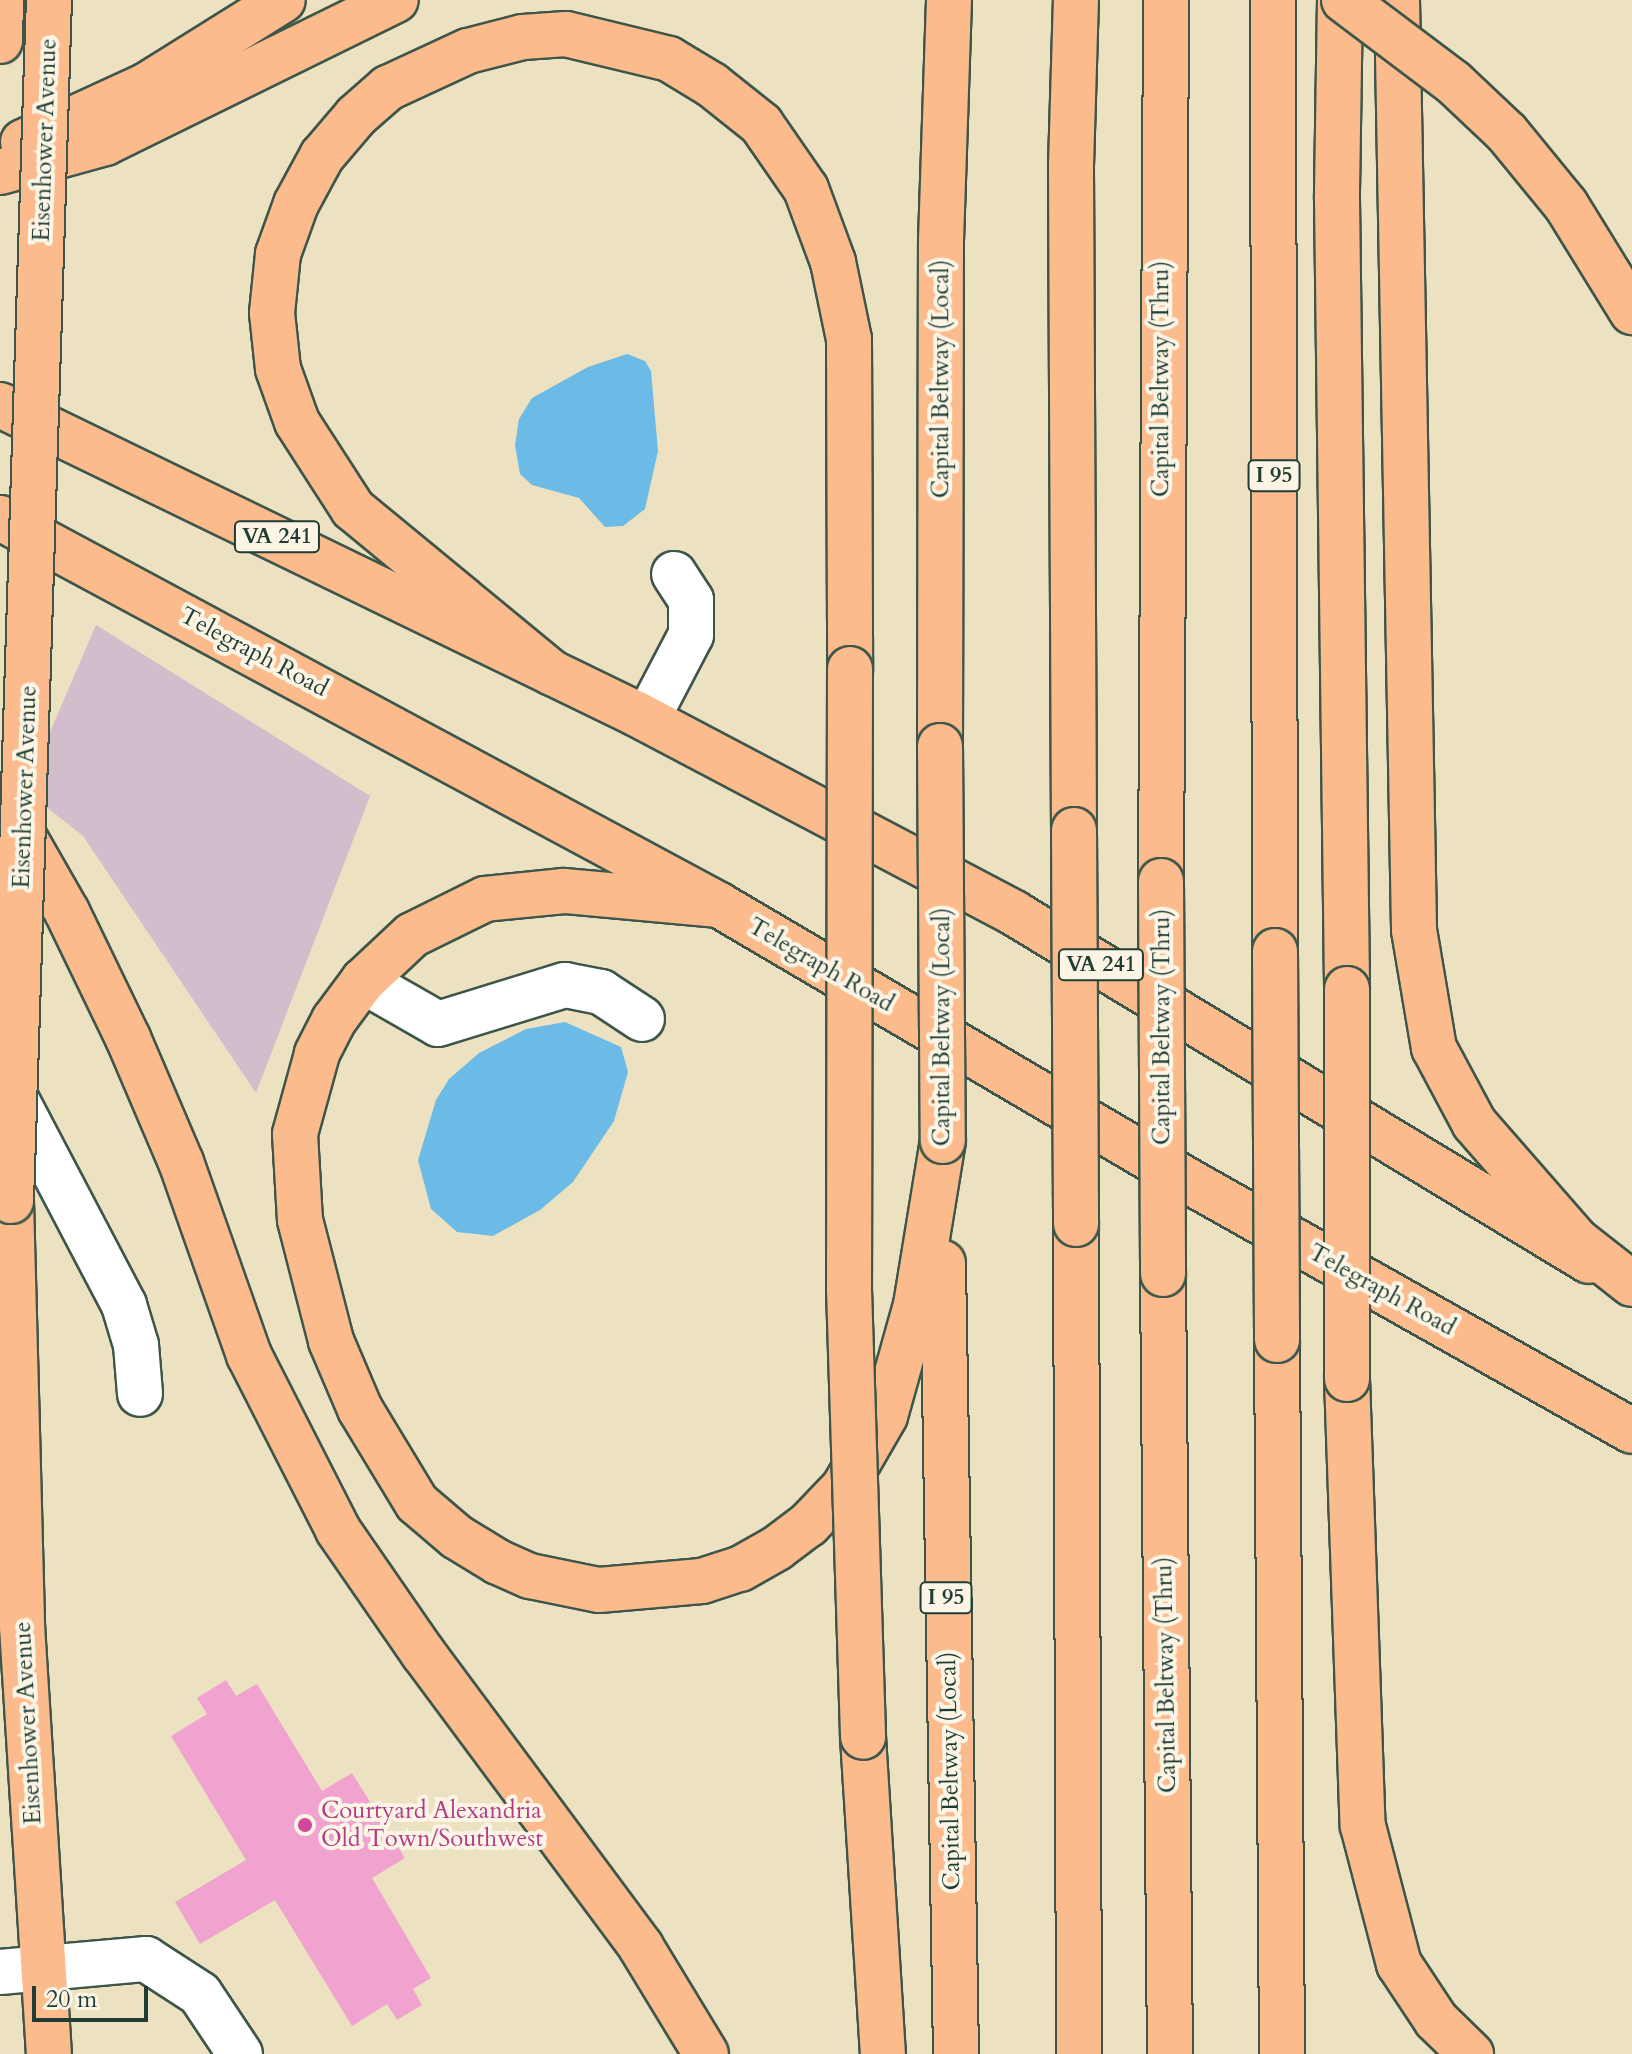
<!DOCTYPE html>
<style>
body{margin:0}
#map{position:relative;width:1632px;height:2054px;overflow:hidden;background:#ece2c1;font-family:Cardo,serif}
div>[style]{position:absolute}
.industrial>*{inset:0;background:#d1bdcb}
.water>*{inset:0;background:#6cbbe7}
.building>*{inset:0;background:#f0a3ce}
.roads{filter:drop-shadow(2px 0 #3e5649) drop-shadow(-2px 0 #3e5649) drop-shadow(0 2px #3e5649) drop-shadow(0 -2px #3e5649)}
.minor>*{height:44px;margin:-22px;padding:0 22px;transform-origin:22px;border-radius:22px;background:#fff}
.major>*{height:44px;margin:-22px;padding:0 22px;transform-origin:22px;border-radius:22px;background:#fbbb8d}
.highway>*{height:44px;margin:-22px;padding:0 22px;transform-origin:22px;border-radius:22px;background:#fbbb8d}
.bridges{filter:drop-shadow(2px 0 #3e5649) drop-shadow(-2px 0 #3e5649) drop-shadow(0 2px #3e5649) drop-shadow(0 -2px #3e5649)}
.major-bridge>*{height:44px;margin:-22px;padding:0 22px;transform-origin:22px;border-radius:22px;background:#fbbb8d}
.highway-bridge>*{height:44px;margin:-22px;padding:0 22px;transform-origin:22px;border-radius:22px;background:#fbbb8d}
.dots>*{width:22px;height:22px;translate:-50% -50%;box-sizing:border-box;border:4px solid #fcf5e5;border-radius:50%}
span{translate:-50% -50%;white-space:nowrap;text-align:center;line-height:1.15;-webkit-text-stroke:8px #fcf5e5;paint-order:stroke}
.shield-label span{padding:2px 6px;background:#fcf5e5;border:2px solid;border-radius:6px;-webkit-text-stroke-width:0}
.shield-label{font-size:22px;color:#1f3d34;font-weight:700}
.street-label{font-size:24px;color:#1f3d34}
.hotel-label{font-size:24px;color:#b23c85}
.left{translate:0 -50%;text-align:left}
.scale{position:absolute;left:32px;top:1986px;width:116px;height:36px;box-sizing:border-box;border:4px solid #1f3d34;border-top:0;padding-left:10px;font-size:24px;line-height:28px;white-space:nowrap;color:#1f3d34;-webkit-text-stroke:6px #fcf5e5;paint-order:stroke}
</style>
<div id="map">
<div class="industrial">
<div style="clip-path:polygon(96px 625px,370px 796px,256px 1093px,83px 836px,25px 790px)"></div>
</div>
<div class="water">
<div style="clip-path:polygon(627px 354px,645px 361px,651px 371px,658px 451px,645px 509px,623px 526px,605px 527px,579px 498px,532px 485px,520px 474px,515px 445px,519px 419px,532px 398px,588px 367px)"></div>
<div style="clip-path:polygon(565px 1022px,621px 1047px,628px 1072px,614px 1121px,573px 1182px,540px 1210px,493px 1236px,457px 1232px,431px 1209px,418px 1160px,436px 1100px,449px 1079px,479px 1053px,526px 1029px)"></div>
</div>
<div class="building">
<div style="clip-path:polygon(226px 1680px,236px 1696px,257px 1684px,322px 1791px,352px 1773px,405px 1858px,372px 1878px,431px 1978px,413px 1989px,422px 2005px,397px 2020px,387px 2004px,352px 2026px,275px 1900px,200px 1944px,175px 1902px,246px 1860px,171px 1736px,207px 1714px,197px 1698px)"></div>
</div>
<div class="roads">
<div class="minor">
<div style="left:647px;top:719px;width:95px;rotate:-62.4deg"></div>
<div style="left:691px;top:635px;width:35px;rotate:-90deg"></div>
<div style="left:691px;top:600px;width:31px;rotate:-123deg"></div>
<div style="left:363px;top:981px;width:86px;rotate:29.8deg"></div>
<div style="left:438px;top:1024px;width:133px;rotate:-17.1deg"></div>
<div style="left:565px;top:985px;width:37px;rotate:11deg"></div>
<div style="left:601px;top:992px;width:49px;rotate:33.4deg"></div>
<div style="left:7px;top:1082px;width:252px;rotate:62.3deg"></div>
<div style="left:124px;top:1305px;width:42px;rotate:73.3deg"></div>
<div style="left:136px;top:1345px;width:49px;rotate:85.3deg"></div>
<div style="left:0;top:1972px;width:147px;rotate:-5.1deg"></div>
<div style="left:146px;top:1959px;width:64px;rotate:32.9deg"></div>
<div style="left:200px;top:1994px;width:72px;rotate:56.3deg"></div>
</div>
<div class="major">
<div style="left:0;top:41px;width:41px;rotate:-88.6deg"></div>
<div style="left:0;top:405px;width:708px;rotate:25.88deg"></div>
<div style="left:637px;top:714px;width:426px;rotate:27.8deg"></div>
<div style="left:1014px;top:913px;width:672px;rotate:31.18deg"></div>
<div style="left:0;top:518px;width:817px;rotate:28.29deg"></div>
<div style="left:719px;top:905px;width:546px;rotate:30.46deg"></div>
<div style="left:1190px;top:1182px;width:507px;rotate:29.39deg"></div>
<div style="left:11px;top:1201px;width:425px;rotate:88.5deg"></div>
<div style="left:22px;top:1626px;width:429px;rotate:86.4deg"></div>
</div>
<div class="highway">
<div style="left:1273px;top:0;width:951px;rotate:89.88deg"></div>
<div style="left:1340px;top:0;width:199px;rotate:90.9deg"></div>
<div style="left:1337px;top:199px;width:790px;rotate:89.27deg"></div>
<div style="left:1397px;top:0;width:930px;rotate:88.95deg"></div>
<div style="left:1414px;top:930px;width:120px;rotate:80.4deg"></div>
<div style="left:1434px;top:1048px;width:85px;rotate:61.9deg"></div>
<div style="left:1474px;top:1123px;width:155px;rotate:48.9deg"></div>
<div style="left:1576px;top:1240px;width:71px;rotate:38.2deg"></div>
<div style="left:23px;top:142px;width:136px;rotate:-24.7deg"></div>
<div style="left:147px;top:85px;width:160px;rotate:-32deg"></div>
<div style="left:0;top:172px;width:109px;rotate:-15.4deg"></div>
<div style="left:105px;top:143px;width:324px;rotate:-26.2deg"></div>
<div style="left:552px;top:673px;width:258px;rotate:-140.5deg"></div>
<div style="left:353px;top:509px;width:103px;rotate:-122.8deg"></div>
<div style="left:297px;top:422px;width:56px;rotate:-109.7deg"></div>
<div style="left:278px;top:369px;width:56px;rotate:-96.1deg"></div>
<div style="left:272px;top:313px;width:59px;rotate:-84.2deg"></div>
<div style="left:278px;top:254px;width:53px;rotate:-70.2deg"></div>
<div style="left:296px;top:204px;width:55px;rotate:-61.6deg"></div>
<div style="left:322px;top:156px;width:52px;rotate:-49.6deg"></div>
<div style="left:356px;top:116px;width:43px;rotate:-41.2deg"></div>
<div style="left:388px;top:88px;width:88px;rotate:-24.8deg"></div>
<div style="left:468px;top:51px;width:57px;rotate:-14.3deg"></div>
<div style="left:523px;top:37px;width:43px;rotate:-4deg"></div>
<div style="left:566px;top:34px;width:106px;rotate:13.6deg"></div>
<div style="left:669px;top:59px;width:50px;rotate:31.2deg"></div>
<div style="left:712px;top:85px;width:63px;rotate:38.5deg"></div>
<div style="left:761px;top:124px;width:79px;rotate:55.3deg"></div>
<div style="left:806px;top:189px;width:78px;rotate:69.7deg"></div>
<div style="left:833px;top:262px;width:79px;rotate:78.3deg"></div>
<div style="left:849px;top:339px;width:330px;rotate:89.8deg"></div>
<div style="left:940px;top:746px;width:505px;rotate:-89.89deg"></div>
<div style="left:941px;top:241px;width:241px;rotate:-88.1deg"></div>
<div style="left:0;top:795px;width:135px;rotate:60.2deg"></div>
<div style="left:67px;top:912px;width:140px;rotate:64.2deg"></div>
<div style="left:128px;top:1038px;width:135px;rotate:66.9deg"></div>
<div style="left:181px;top:1162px;width:205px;rotate:70.6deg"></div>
<div style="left:249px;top:1355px;width:196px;rotate:63deg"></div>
<div style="left:338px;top:1530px;width:150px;rotate:55.4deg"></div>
<div style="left:423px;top:1653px;width:366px;rotate:53.4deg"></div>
<div style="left:641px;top:1947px;width:125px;rotate:58.7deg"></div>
<div style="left:1074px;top:830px;width:664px;rotate:-90.26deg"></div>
<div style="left:1071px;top:166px;width:166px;rotate:-88.3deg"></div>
<div style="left:1161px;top:881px;width:881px;rotate:-89.67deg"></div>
<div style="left:719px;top:905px;width:156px;rotate:-174.8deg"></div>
<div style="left:564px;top:891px;width:79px;rotate:174.2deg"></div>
<div style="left:485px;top:899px;width:81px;rotate:153.7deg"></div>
<div style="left:412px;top:935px;width:67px;rotate:136.8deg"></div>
<div style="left:363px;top:981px;width:49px;rotate:126.6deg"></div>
<div style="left:334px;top:1020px;width:38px;rotate:117deg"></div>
<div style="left:317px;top:1054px;width:83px;rotate:105.4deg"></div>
<div style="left:295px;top:1134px;width:86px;rotate:86.7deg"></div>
<div style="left:300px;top:1220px;width:125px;rotate:75.6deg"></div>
<div style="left:331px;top:1341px;width:74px;rotate:66.9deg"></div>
<div style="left:360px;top:1409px;width:110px;rotate:58.8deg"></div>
<div style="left:417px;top:1503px;width:52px;rotate:40.4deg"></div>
<div style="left:457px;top:1537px;width:48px;rotate:31.4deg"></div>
<div style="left:498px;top:1562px;width:35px;rotate:24deg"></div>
<div style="left:530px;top:1576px;width:70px;rotate:11.5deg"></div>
<div style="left:599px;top:1590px;width:103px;rotate:-5deg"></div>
<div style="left:702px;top:1581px;width:40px;rotate:-18deg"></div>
<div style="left:740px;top:1569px;width:43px;rotate:-29.6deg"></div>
<div style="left:777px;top:1548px;width:39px;rotate:-37deg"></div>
<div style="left:808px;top:1525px;width:52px;rotate:-46.5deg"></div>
<div style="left:844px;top:1487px;width:82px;rotate:-60deg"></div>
<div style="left:885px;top:1416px;width:115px;rotate:-74.4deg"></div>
<div style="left:916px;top:1305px;width:166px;rotate:-80.7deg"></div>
<div style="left:1076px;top:1224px;width:830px;rotate:89.79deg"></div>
<div style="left:943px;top:1263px;width:791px;rotate:89.06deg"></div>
<div style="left:1163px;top:1274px;width:780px;rotate:89.49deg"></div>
<div style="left:1277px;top:1340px;width:714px;rotate:89.6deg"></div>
<div style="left:1347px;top:1379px;width:447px;rotate:88deg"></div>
<div style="left:1363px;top:1826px;width:143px;rotate:75.4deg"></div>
<div style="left:1399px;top:1964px;width:67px;rotate:56.5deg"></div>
<div style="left:1436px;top:2020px;width:49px;rotate:44.2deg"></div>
<div style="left:863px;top:1737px;width:318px;rotate:86.4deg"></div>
</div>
</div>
<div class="bridges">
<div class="major-bridge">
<div style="left:11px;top:1201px;width:1202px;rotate:-88.19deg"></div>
</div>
<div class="highway-bridge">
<div style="left:1344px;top:0;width:136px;rotate:37deg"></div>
<div style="left:1453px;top:82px;width:74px;rotate:43.4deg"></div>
<div style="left:1507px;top:133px;width:93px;rotate:50.7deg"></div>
<div style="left:1566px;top:205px;width:126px;rotate:58.3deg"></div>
<div style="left:850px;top:669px;width:620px;rotate:90.09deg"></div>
<div style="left:849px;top:1289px;width:448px;rotate:88.2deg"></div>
<div style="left:940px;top:746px;width:395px;rotate:89.6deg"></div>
<div style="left:1074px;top:830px;width:394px;rotate:89.7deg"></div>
<div style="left:1161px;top:881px;width:393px;rotate:89.7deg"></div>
<div style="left:1275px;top:951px;width:389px;rotate:89.7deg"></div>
<div style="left:1347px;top:989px;width:390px;rotate:90deg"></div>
</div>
</div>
<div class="dots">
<div style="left:305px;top:1825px;background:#d1479c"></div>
</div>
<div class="shield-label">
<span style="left:1274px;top:476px">I 95</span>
<span style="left:277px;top:537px">VA 241</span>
<span style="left:1101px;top:965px">VA 241</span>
<span style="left:946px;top:1598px">I 95</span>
</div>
<div class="street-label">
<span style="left:45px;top:140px;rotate:-88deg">Eisenhower Avenue</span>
<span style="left:941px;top:379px;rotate:-90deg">Capital Beltway (Local)</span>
<span style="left:1161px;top:379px;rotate:-90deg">Capital Beltway (Thru)</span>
<span style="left:254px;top:652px;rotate:28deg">Telegraph Road</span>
<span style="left:25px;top:787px;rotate:-88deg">Eisenhower Avenue</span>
<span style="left:821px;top:965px;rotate:30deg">Telegraph Road</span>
<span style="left:942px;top:1027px;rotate:-90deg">Capital Beltway (Local)</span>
<span style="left:1162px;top:1027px;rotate:-90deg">Capital Beltway (Thru)</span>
<span style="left:1382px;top:1290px;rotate:29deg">Telegraph Road</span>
<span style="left:1166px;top:1675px;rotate:-91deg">Capital Beltway (Thru)</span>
<span style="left:28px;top:1723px;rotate:-93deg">Eisenhower Avenue</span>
<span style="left:950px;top:1771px;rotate:-91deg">Capital Beltway (Local)</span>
</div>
<div class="hotel-label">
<span class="left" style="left:321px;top:1825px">Courtyard Alexandria<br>Old Town/Southwest</span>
</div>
<div class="scale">20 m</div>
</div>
